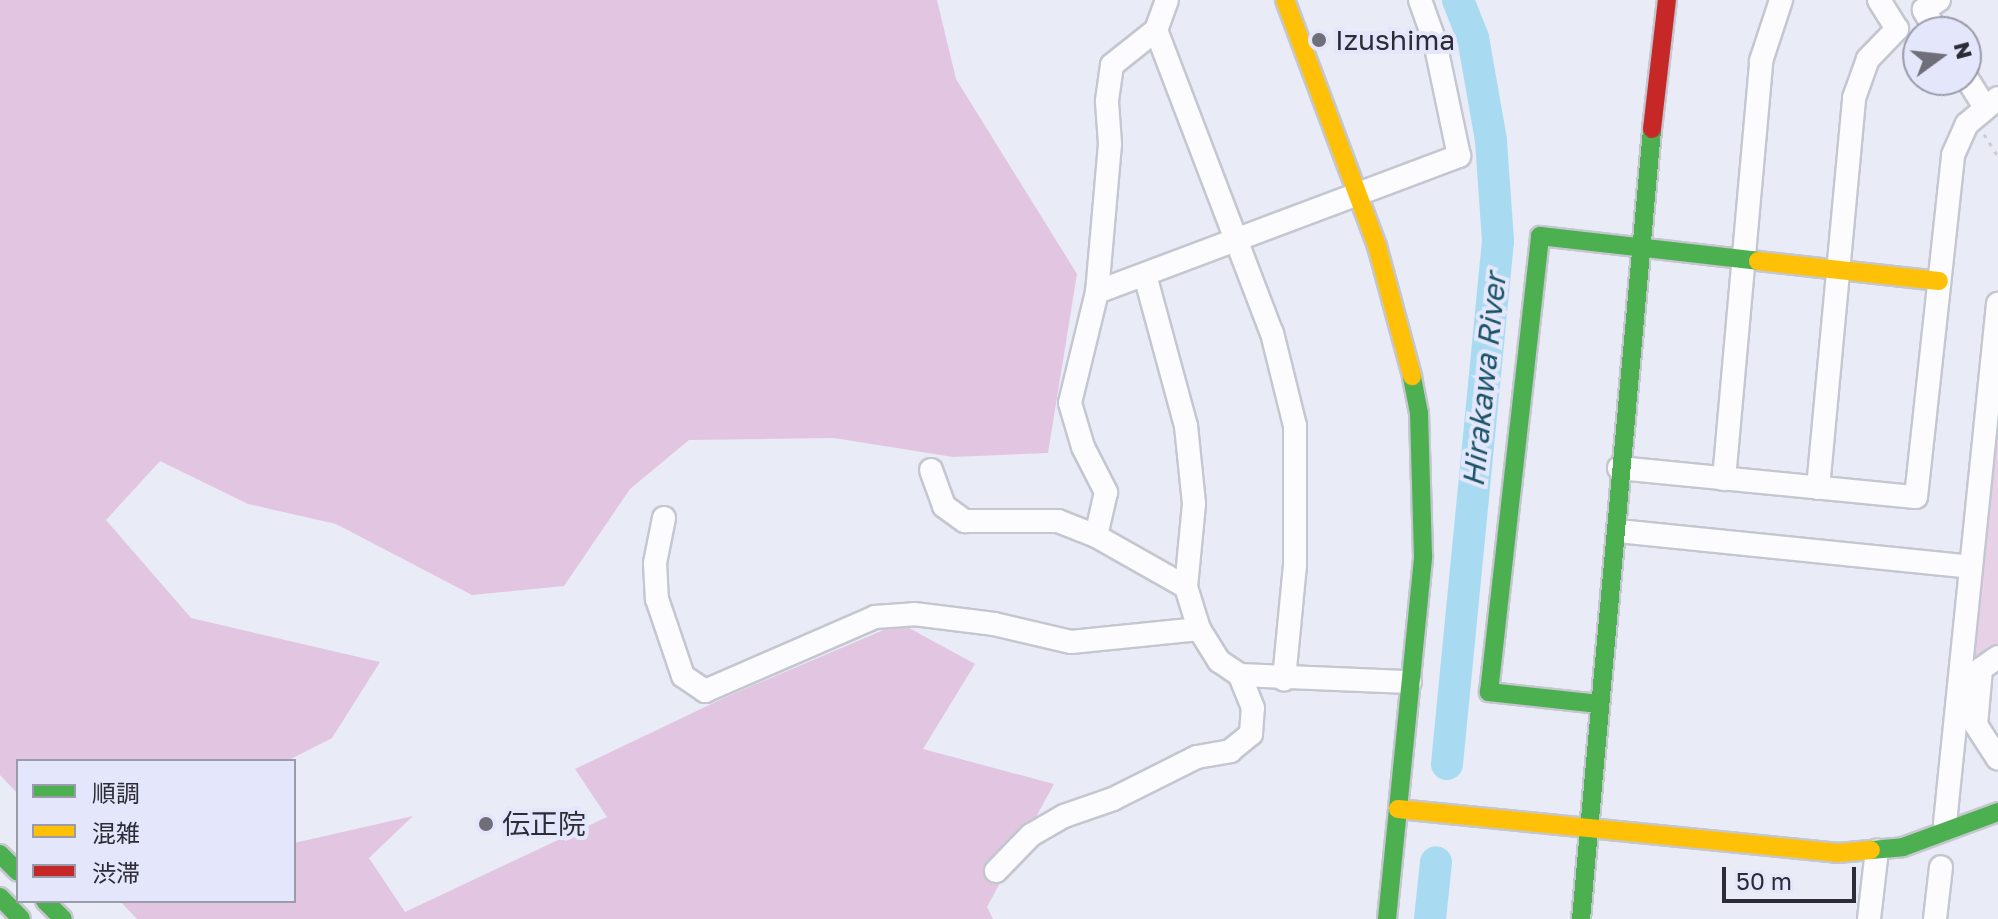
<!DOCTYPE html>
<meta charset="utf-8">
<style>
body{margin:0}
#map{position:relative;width:1998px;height:919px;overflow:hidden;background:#e9ebf6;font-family:"Golos Text","Noto Sans JP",sans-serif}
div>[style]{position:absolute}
.green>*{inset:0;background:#e6d1e6}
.forest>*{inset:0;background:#e2c6e1}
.river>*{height:32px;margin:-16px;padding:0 16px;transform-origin:16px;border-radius:16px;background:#a8dbf2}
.path>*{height:3px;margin-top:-1.5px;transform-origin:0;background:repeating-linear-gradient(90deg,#cdcdd1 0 4px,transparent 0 10px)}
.roads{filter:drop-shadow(2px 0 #c5c7d0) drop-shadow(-2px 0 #c5c7d0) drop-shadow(0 2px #c5c7d0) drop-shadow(0 -2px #c5c7d0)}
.street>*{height:22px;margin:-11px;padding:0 11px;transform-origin:11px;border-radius:11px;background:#fcfcfe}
.fast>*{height:18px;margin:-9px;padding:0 9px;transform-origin:9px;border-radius:9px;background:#4caf50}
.slow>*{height:18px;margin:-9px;padding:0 9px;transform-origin:9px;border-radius:9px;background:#ffc107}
.jam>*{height:18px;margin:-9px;padding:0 9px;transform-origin:9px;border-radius:9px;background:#c62828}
.dots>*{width:22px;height:22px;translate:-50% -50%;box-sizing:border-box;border:4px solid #e4e7fb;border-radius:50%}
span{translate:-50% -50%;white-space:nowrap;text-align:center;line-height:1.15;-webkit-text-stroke:8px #e4e7fb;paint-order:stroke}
.poi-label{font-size:28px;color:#2b2c36}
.left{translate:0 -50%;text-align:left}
.water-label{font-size:30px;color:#1a5469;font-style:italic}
.legend{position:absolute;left:16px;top:759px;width:280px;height:144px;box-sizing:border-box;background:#e4e7fb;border:2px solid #9a9cac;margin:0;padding:10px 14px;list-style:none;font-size:24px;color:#2b2c36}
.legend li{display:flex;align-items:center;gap:16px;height:40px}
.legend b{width:40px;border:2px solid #9a9cac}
.north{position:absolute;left:1902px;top:16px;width:80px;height:80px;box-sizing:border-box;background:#e4e7fb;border:2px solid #9a9cac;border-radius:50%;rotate:75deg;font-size:22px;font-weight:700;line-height:32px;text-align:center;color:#2b2c36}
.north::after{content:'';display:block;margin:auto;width:28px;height:36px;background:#6e6f79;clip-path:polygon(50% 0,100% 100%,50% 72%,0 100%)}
.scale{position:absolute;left:1722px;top:867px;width:134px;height:36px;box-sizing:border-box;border:4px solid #2b2c36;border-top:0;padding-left:10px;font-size:24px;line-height:28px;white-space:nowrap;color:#2b2c36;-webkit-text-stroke:6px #e4e7fb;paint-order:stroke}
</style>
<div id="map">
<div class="green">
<div style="clip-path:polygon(1998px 420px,1998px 647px,1971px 664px)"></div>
</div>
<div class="forest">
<div style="clip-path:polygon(0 0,937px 0,956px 79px,1077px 274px,1048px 453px,953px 457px,834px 438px,689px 440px,630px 489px,564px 586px,472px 595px,336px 524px,248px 504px,160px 461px,106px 520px,191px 618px,380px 662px,332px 738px,287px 761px,18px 761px,18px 794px,0 775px)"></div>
<div style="clip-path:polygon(900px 623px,975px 664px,923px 749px,1054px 784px,987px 907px,993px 919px,137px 919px,120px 901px,294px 901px,294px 843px,413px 816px,369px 858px,405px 912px,607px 817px,575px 769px,726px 697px)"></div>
</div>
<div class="river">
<div style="left:1447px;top:764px;width:525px;rotate:-84.43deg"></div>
<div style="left:1498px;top:241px;width:101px;rotate:-94deg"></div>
<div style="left:1491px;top:140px;width:104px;rotate:-100deg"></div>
<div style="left:1473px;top:38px;width:41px;rotate:-111.5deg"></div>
<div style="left:1430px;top:919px;width:57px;rotate:-84deg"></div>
</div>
<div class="path">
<div style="left:1984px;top:134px;width:26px;rotate:58deg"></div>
</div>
<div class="roads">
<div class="street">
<div style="left:1167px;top:0;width:32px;rotate:110deg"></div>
<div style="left:1156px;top:30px;width:56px;rotate:141.5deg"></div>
<div style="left:1112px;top:65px;width:37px;rotate:98deg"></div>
<div style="left:1107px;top:102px;width:42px;rotate:85.9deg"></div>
<div style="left:1110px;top:144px;width:149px;rotate:95deg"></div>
<div style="left:1097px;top:292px;width:114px;rotate:103.7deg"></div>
<div style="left:1070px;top:403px;width:46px;rotate:73.5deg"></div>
<div style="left:1083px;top:447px;width:51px;rotate:62.9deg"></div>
<div style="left:1106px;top:492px;width:45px;rotate:102.8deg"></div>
<div style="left:1096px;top:536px;width:103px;rotate:29.5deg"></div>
<div style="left:1186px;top:587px;width:44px;rotate:72.8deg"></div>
<div style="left:1199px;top:629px;width:38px;rotate:58deg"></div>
<div style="left:1219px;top:661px;width:25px;rotate:34deg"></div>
<div style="left:1240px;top:675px;width:170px;rotate:2.4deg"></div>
<div style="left:1156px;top:30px;width:324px;rotate:69.1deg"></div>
<div style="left:1272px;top:333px;width:96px;rotate:76.1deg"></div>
<div style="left:1295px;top:426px;width:139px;rotate:90deg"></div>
<div style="left:1295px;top:565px;width:115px;rotate:95.5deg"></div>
<div style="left:1937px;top:32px;width:26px;rotate:-121deg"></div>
<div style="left:1924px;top:10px;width:18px;rotate:-34deg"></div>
<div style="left:1966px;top:77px;width:36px;rotate:58deg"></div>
<div style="left:1145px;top:275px;width:156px;rotate:74.8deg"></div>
<div style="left:1186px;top:426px;width:78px;rotate:84.1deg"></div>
<div style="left:1194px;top:504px;width:83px;rotate:95.5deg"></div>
<div style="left:1097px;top:292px;width:387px;rotate:-20.6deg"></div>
<div style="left:1459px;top:156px;width:116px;rotate:-101.9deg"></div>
<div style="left:1435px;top:42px;width:45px;rotate:-109.7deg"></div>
<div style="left:1619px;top:468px;width:298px;rotate:5.6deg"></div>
<div style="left:1916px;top:497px;width:344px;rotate:-83.8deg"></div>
<div style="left:1953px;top:155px;width:34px;rotate:-66deg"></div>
<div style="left:1967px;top:124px;width:40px;rotate:-40deg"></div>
<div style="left:931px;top:470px;width:38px;rotate:70deg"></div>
<div style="left:944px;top:506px;width:26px;rotate:36deg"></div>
<div style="left:965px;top:521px;width:93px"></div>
<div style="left:1058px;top:521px;width:41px;rotate:21.5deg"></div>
<div style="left:1724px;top:479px;width:420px;rotate:-84.9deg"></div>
<div style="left:1761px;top:61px;width:64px;rotate:-71.8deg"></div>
<div style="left:1818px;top:488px;width:392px;rotate:-84.7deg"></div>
<div style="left:1854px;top:98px;width:41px;rotate:-70.3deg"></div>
<div style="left:1868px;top:59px;width:42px;rotate:-46deg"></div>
<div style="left:1897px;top:29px;width:34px;rotate:-122deg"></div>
<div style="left:664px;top:518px;width:46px;rotate:101.3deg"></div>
<div style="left:655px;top:563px;width:36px;rotate:87deg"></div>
<div style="left:657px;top:599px;width:81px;rotate:71.3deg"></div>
<div style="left:683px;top:676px;width:27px;rotate:34deg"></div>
<div style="left:705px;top:691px;width:185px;rotate:-23.5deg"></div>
<div style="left:875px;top:617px;width:39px;rotate:-4deg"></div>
<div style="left:914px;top:614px;width:81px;rotate:7.1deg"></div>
<div style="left:994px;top:624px;width:79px;rotate:13.2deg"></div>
<div style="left:1071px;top:642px;width:129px;rotate:-5.8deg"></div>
<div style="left:1628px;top:532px;width:344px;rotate:5.8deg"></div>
<div style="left:1998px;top:657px;width:21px;rotate:145deg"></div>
<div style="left:1981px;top:669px;width:56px;rotate:95.1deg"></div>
<div style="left:1976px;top:725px;width:40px;rotate:57.1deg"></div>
<div style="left:1945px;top:823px;width:522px;rotate:-84.17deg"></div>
<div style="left:996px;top:871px;width:50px;rotate:-45.8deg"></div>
<div style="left:1031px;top:835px;width:38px;rotate:-30deg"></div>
<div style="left:1064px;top:816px;width:52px;rotate:-19.1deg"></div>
<div style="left:1113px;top:799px;width:94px;rotate:-26.6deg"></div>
<div style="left:1197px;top:757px;width:34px;rotate:-10deg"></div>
<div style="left:1230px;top:751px;width:27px;rotate:-39deg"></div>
<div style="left:1251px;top:734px;width:26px;rotate:-86deg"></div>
<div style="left:1253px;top:708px;width:35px;rotate:-112deg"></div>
<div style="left:1869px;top:919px;width:69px;rotate:-83.4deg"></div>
<div style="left:1935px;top:919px;width:52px;rotate:-83.4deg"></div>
</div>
<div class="fast">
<div style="left:1599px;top:704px;width:111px;rotate:-173.8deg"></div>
<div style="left:1489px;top:692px;width:459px;rotate:-83.6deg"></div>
<div style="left:1540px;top:236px;width:219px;rotate:6.5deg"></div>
<div style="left:1871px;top:850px;width:32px;rotate:-5deg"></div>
<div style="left:1903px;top:847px;width:101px;rotate:-20.2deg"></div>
<div style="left:0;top:854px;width:25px;rotate:45deg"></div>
<div style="left:0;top:897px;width:30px;rotate:46deg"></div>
<div style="left:45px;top:901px;width:25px;rotate:45deg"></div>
<div style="left:1387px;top:919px;width:365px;rotate:-84.3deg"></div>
<div style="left:1423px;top:556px;width:143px;rotate:-91.6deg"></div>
<div style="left:1419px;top:413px;width:38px;rotate:-101deg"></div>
<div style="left:1581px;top:919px;width:793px;rotate:-84.86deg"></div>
</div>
<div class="slow">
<div style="left:1285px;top:0;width:263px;rotate:69.5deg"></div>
<div style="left:1377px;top:246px;width:135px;rotate:74.9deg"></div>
<div style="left:1758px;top:261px;width:182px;rotate:6.3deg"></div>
<div style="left:1398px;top:809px;width:441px;rotate:5.7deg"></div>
<div style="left:1837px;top:853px;width:34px;rotate:-5deg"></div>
</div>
<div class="jam">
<div style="left:1652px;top:129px;width:130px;rotate:-83.4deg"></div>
</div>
</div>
<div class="dots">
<div style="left:1319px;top:40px;background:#6e6f79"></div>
<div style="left:486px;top:824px;background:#6e6f79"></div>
</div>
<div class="poi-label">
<span class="left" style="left:1335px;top:40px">Izushima</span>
<span class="left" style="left:502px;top:824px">伝正院</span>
</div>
<div class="water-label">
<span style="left:1484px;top:380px;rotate:-84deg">Hirakawa River</span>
</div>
<ul class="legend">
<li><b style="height:10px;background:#4caf50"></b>順調</li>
<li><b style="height:10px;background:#ffc107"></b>混雑</li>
<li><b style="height:10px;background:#c62828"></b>渋滞</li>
</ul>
<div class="north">N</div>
<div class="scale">50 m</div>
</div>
